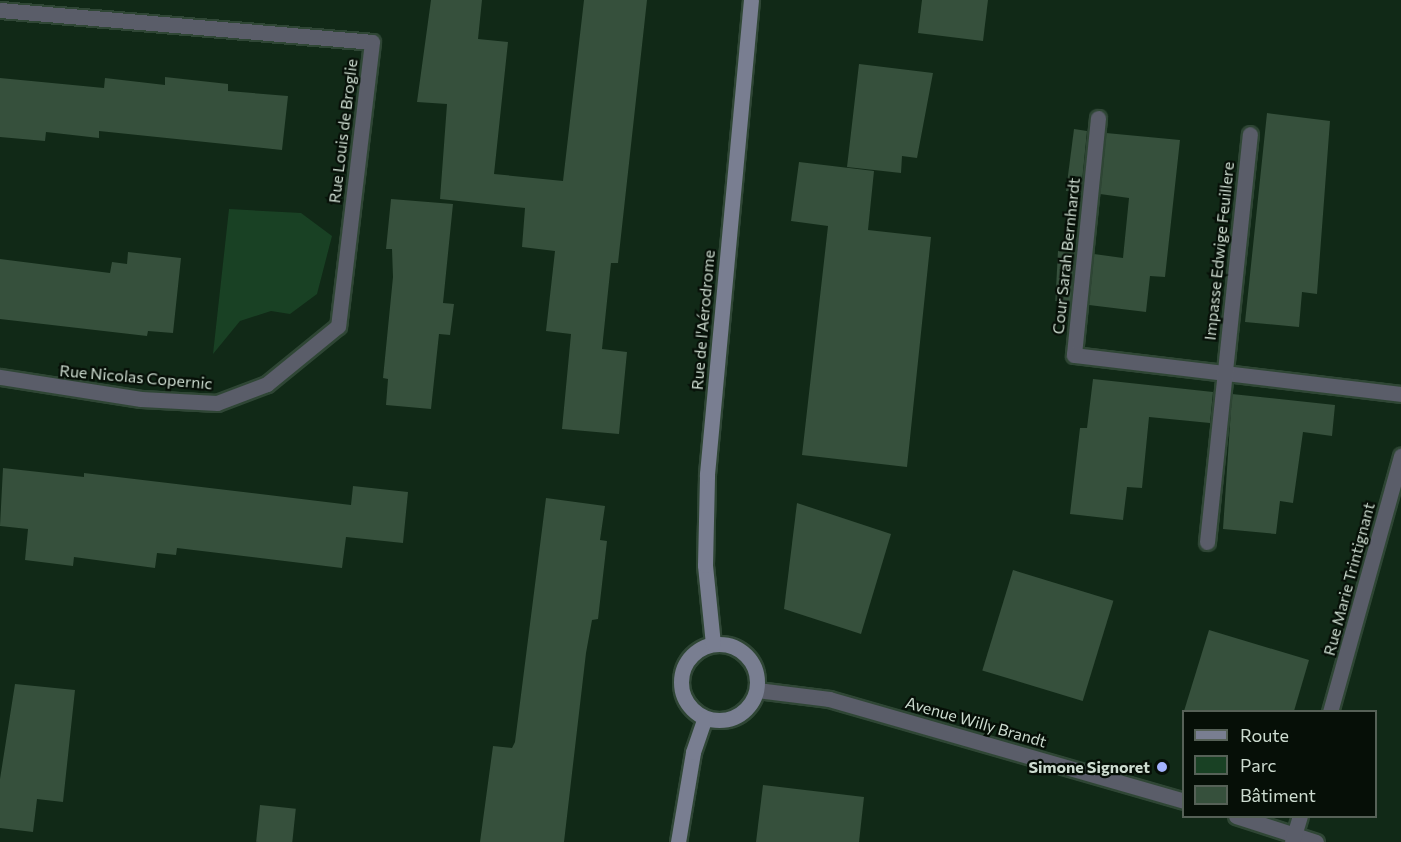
<!DOCTYPE html>
<meta charset="utf-8">
<style>
body{margin:0}
#map{position:relative;width:1401px;height:842px;overflow:hidden;background:#112917;font-family:Commissioner,sans-serif}
div>[style]{position:absolute}
.green>*{inset:0;background:#194124}
.building>*{inset:0;background:#36503c;transform-origin:0 0}
.roads{filter:drop-shadow(2px 0 #2f4635) drop-shadow(-2px 0 #2f4635) drop-shadow(0 2px #2f4635) drop-shadow(0 -2px #2f4635)}
.street>*{height:15px;margin:-7.5px;padding:0 7.5px;transform-origin:7.5px;border-radius:7.5px;background:#5a5d69}
.secondary>*{height:15px;margin:-7.5px;padding:0 7.5px;transform-origin:7.5px;border-radius:7.5px;background:#797e91}
.secondary>.ring{margin:-7.5px;padding:0;box-sizing:content-box;background:none;border:15px solid #797e91;border-radius:50%}
.dots>*{width:16px;height:16px;translate:-50% -50%;box-sizing:border-box;border:3px solid #060f07;border-radius:50%}
span{translate:-50% -50%;white-space:nowrap;text-align:center;line-height:1.15;-webkit-text-stroke:4.5px #060f07;paint-order:stroke}
.street-label{font-size:16px;color:#cddcd0}
.poi-label{font-size:16px;color:#cddcd0;font-weight:700}
.right{translate:-100% -50%;text-align:right}
.legend{position:absolute;left:1182px;top:710px;width:195px;height:108px;box-sizing:border-box;background:#060f07;border:2px solid #566157;margin:0;padding:8px 10px;list-style:none;font-size:18px;color:#cddcd0}
.legend li{display:flex;align-items:center;gap:12px;height:30px}
.legend b{width:30px;border:2px solid #566157}
</style>
<div id="map">
<div class="green">
<div style="clip-path:polygon(229px 209px,301px 213px,332px 236px,317px 294px,290px 314px,271px 311px,240px 321px,213px 354px)"></div>
</div>
<div class="building">
<div style="clip-path:polygon(431px 0,482px 0,478px 39px,508px 42px,494px 174px,563px 181px,584px 0,647px 0,618px 263px,611px 263px,602px 349px,627px 352px,619px 434px,562px 429px,571px 334px,546px 331px,555px 251px,522px 247px,525px 208px,440px 199px,447px 104px,417px 102px)"></div>
<div style="clip-path:polygon(922px 0,988px 0,983px 41px,918px 33px)"></div>
<div style="clip-path:polygon(859px 64px,933px 73px,917px 158px,902px 156px,901px 173px,847px 167px)"></div>
<div style="clip-path:polygon(165px 77px,228px 84px,228px 91px,288px 96px,282px 150px,99px 131px,99px 138px,46px 132px,45px 141px,0 137px,0 78px,104px 88px,105px 78px,165px 85px)"></div>
<div style="clip-path:polygon(1267px 113px,1330px 121px,1317px 294px,1302px 292px,1299px 327px,1245px 322px)"></div>
<div style="clip-path:polygon(1074px 129px,1087px 131px,1081px 192px,1066px 191px)"></div>
<div style="clip-path:polygon(1106px 133px,1180px 140px,1165px 277px,1150px 276px,1146px 312px,1089px 305px,1094px 254px,1123px 258px,1129px 198px,1100px 194px)"></div>
<div style="clip-path:polygon(799px 162px,874px 171px,868px 230px,931px 237px,907px 467px,802px 455px,828px 226px,791px 221px)"></div>
<div style="clip-path:polygon(391px 199px,453px 204px,443px 303px,454px 304px,450px 335px,439px 334px,431px 409px,386px 405px,388px 379px,383px 378px,393px 277px,392px 249px,386px 249px)"></div>
<div style="left:1058px;top:251px;width:17px;height:50px;rotate:3deg"></div>
<div style="clip-path:polygon(128px 252px,181px 258px,173px 333px,148px 331px,147px 336px,0 319px,0 259px,110px 273px,112px 262px,127px 264px)"></div>
<div style="clip-path:polygon(1093px 379px,1213px 392px,1210px 423px,1149px 417px,1142px 488px,1127px 487px,1123px 520px,1070px 514px,1080px 428px,1087px 428px)"></div>
<div style="clip-path:polygon(1232px 394px,1335px 405px,1332px 436px,1303px 432px,1293px 503px,1280px 501px,1276px 534px,1223px 529px)"></div>
<div style="clip-path:polygon(3px 468px,84px 477px,84px 473px,351px 505px,353px 486px,408px 492px,403px 543px,346px 537px,342px 568px,177px 548px,176px 555px,157px 553px,155px 568px,74px 557px,73px 566px,25px 560px,28px 529px,0 526px)"></div>
<div style="clip-path:polygon(546px 498px,605px 506px,600px 540px,607px 541px,598px 619px,592px 620px,586px 653px,564px 842px,480px 842px,493px 746px,512px 748px,515px 742px)"></div>
<div style="clip-path:polygon(797px 503px,891px 534px,861px 634px,784px 609px)"></div>
<div style="left:1013px;top:570px;width:105px;height:105px;rotate:17deg"></div>
<div style="clip-path:polygon(1209px 630px,1309px 660px,1294px 711px,1184px 711px)"></div>
<div style="clip-path:polygon(15px 684px,75px 690px,63px 802px,37px 799px,33px 832px,0 828px,0 779px)"></div>
<div style="clip-path:polygon(763px 785px,864px 797px,859px 842px,756px 842px)"></div>
<div style="left:260px;top:805px;width:36px;height:37px;rotate:6deg"></div>
</div>
<div class="roads">
<div class="street">
<div style="left:0;top:10px;width:373px;rotate:4.9deg"></div>
<div style="left:372px;top:42px;width:286px;rotate:96.8deg"></div>
<div style="left:338px;top:326px;width:92px;rotate:140.8deg"></div>
<div style="left:267px;top:384px;width:53px;rotate:159.2deg"></div>
<div style="left:217px;top:403px;width:76px;rotate:-177deg"></div>
<div style="left:141px;top:399px;width:143px;rotate:-171.1deg"></div>
<div style="left:1098px;top:118px;width:238px;rotate:95.8deg"></div>
<div style="left:1074px;top:355px;width:329px;rotate:6.8deg"></div>
<div style="left:1207px;top:542px;width:410px;rotate:-84deg"></div>
<div style="left:757px;top:690px;width:73px;rotate:7.1deg"></div>
<div style="left:829px;top:699px;width:369px;rotate:16deg"></div>
<div style="left:1330px;top:712px;width:266px;rotate:-74.5deg"></div>
<div style="left:1236px;top:816px;width:84px;rotate:18deg"></div>
<div style="left:1292px;top:842px;width:27px;rotate:-73deg"></div>
</div>
<div class="secondary">
<div class="ring" style="left:681px;top:644px;width:61px;height:61px"></div>
<div style="left:713px;top:644px;width:79px;rotate:-95.8deg"></div>
<div style="left:705px;top:565px;width:91px;rotate:-88.7deg"></div>
<div style="left:707px;top:474px;width:476px;rotate:-84.7deg"></div>
<div style="left:678px;top:842px;width:91px;rotate:-80.5deg"></div>
<div style="left:693px;top:752px;width:36px;rotate:-71deg"></div>
</div>
</div>
<div class="dots">
<div style="left:1162px;top:767px;background:#a3b2fd"></div>
</div>
<div class="street-label">
<span style="left:343px;top:131px;rotate:-83deg">Rue Louis de Broglie</span>
<span style="left:1219px;top:251px;rotate:-84deg">Impasse Edwige Feuillere</span>
<span style="left:1066px;top:256px;rotate:-84deg">Cour Sarah Bernhardt</span>
<span style="left:703px;top:320px;rotate:-85deg">Rue de l'Aérodrome</span>
<span style="left:136px;top:377px;rotate:5deg">Rue Nicolas Copernic</span>
<span style="left:1349px;top:579px;rotate:-75deg">Rue Marie Trintignant</span>
<span style="left:976px;top:722px;rotate:16deg">Avenue Willy Brandt</span>
</div>
<div class="poi-label">
<span class="right" style="left:1150px;top:767px">Simone Signoret</span>
</div>
<ul class="legend">
<li><b style="height:8px;background:#797e91"></b>Route</li>
<li><b style="height:16px;background:#194124"></b>Parc</li>
<li><b style="height:16px;background:#36503c"></b>Bâtiment</li>
</ul>
</div>
